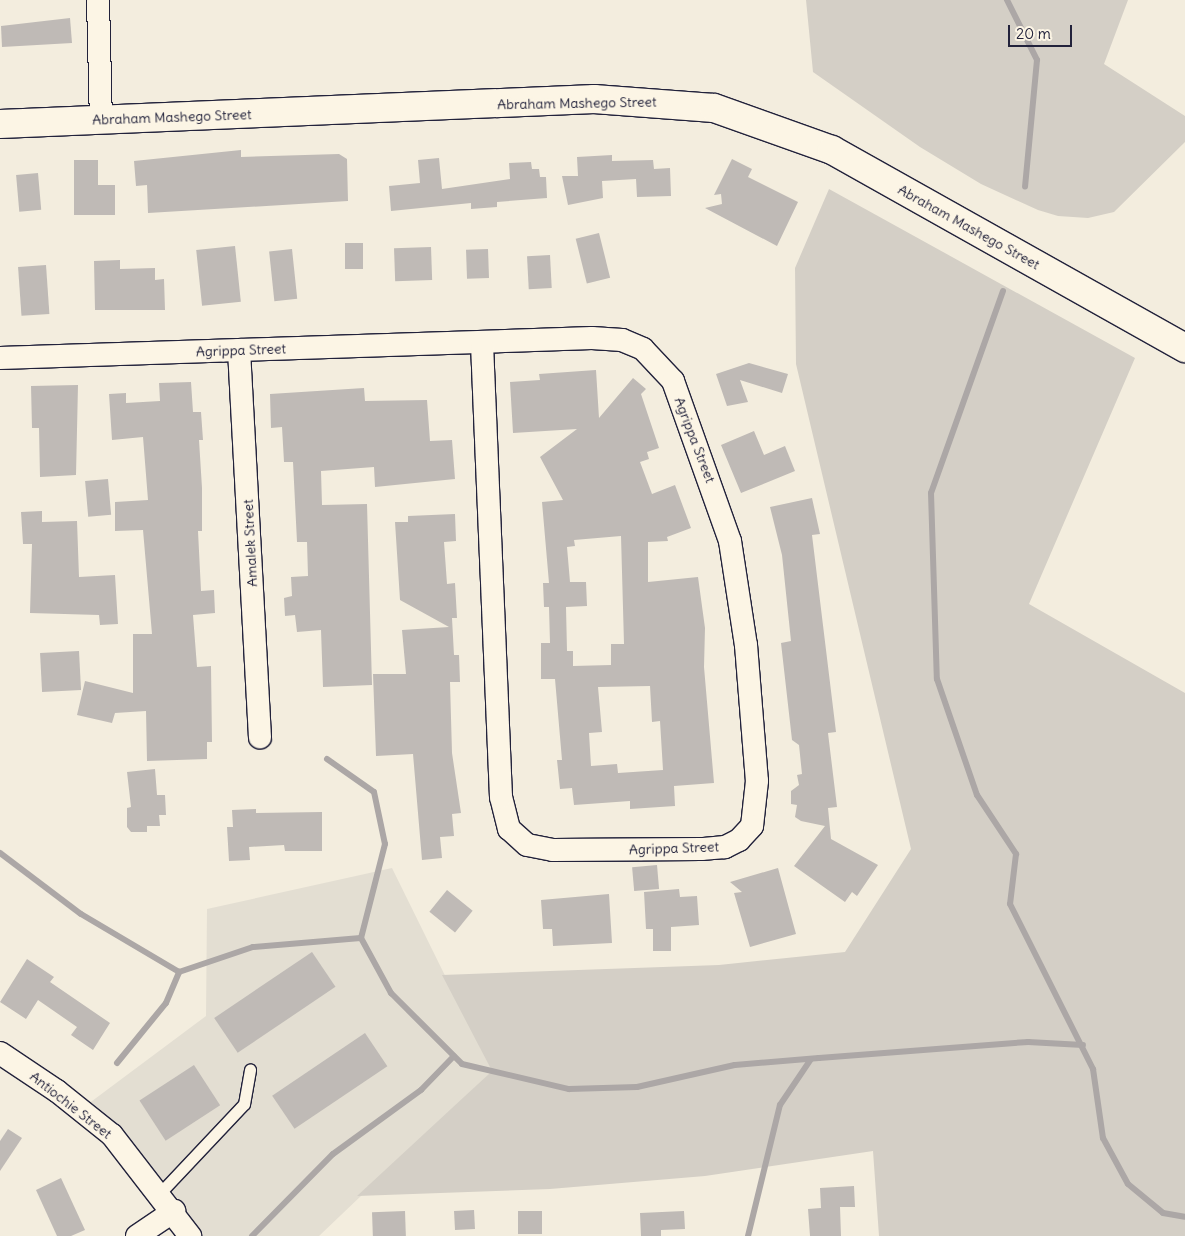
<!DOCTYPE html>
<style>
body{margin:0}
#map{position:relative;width:1185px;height:1236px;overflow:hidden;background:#f3edde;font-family:Delius,sans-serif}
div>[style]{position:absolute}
.built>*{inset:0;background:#e3ded2}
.green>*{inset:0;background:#d4cfc6}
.stream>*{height:6px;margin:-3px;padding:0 3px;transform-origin:3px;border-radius:3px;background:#aca7a6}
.building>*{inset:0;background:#bfbab6;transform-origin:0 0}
.roads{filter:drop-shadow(1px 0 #22223b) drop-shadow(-1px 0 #22223b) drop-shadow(0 1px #22223b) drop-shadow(0 -1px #22223b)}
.service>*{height:11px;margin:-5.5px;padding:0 5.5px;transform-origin:5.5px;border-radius:5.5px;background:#fcf5e5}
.minor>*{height:22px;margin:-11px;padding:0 11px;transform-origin:11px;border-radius:11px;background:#fcf5e5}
.secondary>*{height:28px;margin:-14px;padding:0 14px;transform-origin:14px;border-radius:14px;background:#fcf5e5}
span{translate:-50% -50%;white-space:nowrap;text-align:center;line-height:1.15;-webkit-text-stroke:5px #fcf5e5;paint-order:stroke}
.street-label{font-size:14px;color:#22223b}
.scale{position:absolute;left:1008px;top:25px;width:64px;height:22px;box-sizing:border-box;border:2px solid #22223b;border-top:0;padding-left:6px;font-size:15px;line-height:18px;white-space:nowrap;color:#22223b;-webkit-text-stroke:4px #fcf5e5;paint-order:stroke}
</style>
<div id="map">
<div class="built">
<div style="clip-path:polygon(392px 868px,492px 1071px,319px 1236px,190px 1236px,80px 1110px,206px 1016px,207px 909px)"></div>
</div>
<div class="green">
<div style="clip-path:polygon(806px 0,1128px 0,1104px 64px,1185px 116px,1185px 142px,1114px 212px,1088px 218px,1058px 216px,1038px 210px,981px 184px,920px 147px,813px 72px)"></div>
<div style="clip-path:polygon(829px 189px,1135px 358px,1029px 604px,1185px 693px,1185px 1236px,879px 1236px,873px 1151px,705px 1176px,550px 1189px,357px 1196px,492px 1071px,442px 975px,719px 965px,845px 952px,911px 849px,796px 364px,795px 268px)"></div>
</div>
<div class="stream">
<div style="left:1007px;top:0;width:67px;rotate:63.4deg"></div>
<div style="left:1037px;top:60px;width:127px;rotate:95.4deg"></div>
<div style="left:1003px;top:291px;width:214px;rotate:109.6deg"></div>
<div style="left:931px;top:493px;width:186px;rotate:88.2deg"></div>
<div style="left:937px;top:679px;width:123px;rotate:71deg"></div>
<div style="left:977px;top:795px;width:71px;rotate:56.5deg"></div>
<div style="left:1016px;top:854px;width:50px;rotate:96.8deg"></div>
<div style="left:1010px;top:904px;width:185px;rotate:63.3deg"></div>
<div style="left:1093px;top:1069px;width:70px;rotate:81.8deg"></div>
<div style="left:1103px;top:1138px;width:52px;rotate:61.5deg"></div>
<div style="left:1128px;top:1184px;width:45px;rotate:39.6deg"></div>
<div style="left:1163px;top:1213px;width:22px;rotate:10deg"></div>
<div style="left:327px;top:759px;width:57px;rotate:35.1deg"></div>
<div style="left:374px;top:792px;width:53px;rotate:78.1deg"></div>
<div style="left:385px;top:844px;width:97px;rotate:104.3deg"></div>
<div style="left:361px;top:938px;width:63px;rotate:61.4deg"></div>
<div style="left:391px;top:993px;width:100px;rotate:45deg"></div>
<div style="left:462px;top:1064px;width:110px;rotate:13.2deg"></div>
<div style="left:569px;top:1089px;width:68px;rotate:-1.7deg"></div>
<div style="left:637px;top:1087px;width:100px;rotate:-12.7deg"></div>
<div style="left:735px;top:1065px;width:84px;rotate:-4.8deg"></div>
<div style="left:819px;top:1058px;width:210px;rotate:-4.4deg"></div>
<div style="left:1028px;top:1042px;width:55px;rotate:3.1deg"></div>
<div style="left:0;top:853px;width:101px;rotate:37deg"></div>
<div style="left:81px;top:914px;width:114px;rotate:30.6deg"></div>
<div style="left:117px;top:1063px;width:77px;rotate:-50.8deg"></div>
<div style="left:166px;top:1003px;width:34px;rotate:-67deg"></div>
<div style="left:179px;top:972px;width:78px;rotate:-18.7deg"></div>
<div style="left:253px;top:947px;width:108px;rotate:-4.8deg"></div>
<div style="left:252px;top:1236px;width:115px;rotate:-45.4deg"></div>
<div style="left:333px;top:1154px;width:109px;rotate:-36deg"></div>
<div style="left:421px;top:1090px;width:47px;rotate:-45.9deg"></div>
<div style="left:748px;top:1236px;width:135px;rotate:-76.3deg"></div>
<div style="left:780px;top:1105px;width:55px;rotate:-56deg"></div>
</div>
<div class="building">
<div style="clip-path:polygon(70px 18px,72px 43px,2px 47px,1px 26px)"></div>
<div style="clip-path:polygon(241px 150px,241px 157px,339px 154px,347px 159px,348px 201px,148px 213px,147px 185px,136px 186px,134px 161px)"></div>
<div style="clip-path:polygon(612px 155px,612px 161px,653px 160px,654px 169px,670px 168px,671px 196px,637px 197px,636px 179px,602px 181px,603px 198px,568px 205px,562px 176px,578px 176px,577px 157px)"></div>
<div style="clip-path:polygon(439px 158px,442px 189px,510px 179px,509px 163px,531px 162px,532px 169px,539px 169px,540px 177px,546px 177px,547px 198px,497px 202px,497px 207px,471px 209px,471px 203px,391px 211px,389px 186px,420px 183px,418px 160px)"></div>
<div style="clip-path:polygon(732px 159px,752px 169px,748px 177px,798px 202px,777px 246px,705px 208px,722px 204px,721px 194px,714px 195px)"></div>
<div style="clip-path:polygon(74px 160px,98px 160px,98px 185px,115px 185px,115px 215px,74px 215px)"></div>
<div style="left:38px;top:173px;width:37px;height:22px;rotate:85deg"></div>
<div style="left:599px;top:233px;width:46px;height:24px;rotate:76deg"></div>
<div style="left:345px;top:243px;width:18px;height:26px"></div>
<div style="left:235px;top:246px;width:56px;height:39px;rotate:84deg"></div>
<div style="left:431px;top:247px;width:33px;height:37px;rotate:88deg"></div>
<div style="left:292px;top:249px;width:50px;height:23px;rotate:84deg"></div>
<div style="left:488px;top:249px;width:29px;height:22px;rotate:88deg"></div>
<div style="left:550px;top:255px;width:33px;height:23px;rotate:87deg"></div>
<div style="clip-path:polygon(120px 260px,120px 269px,155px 268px,155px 280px,164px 279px,165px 310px,95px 310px,94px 261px)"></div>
<div style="left:46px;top:265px;width:49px;height:28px;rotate:86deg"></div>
<div style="clip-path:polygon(749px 363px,788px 374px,782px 393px,740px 380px,748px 402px,727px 406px,716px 374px)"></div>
<div style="clip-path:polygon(evenodd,596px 370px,599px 418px,633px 378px,646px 389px,641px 394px,659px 448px,647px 452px,649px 459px,640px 462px,652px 494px,675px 485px,691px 528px,667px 537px,668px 541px,648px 542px,648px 582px,698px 577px,705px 628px,704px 667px,714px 783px,674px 786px,675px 806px,630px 809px,630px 801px,574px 805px,572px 788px,560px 789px,557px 760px,562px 760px,555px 679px,541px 679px,541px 643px,550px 643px,549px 607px,544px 607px,543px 583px,549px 583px,542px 502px,563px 500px,540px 457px,577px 429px,513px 433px,510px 382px,540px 380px,539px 374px,596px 370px,621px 536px,624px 644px,611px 644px,611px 665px,573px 666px,573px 651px,567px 651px,566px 607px,587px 606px,586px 582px,570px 582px,567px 547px,575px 546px,574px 540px,621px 536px,596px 370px,650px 686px,652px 722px,660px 721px,663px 770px,618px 773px,617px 764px,591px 766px,589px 733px,602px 732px,598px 687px,650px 686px)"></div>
<div style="clip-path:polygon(191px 382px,193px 412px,201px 412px,203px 440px,199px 440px,202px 488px,202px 531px,198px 531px,201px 591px,214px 590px,215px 613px,193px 615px,197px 667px,211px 666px,212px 742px,207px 742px,207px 759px,147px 761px,146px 711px,115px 713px,112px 723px,77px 715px,85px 681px,133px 693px,133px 634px,152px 634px,143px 530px,115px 531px,115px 502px,148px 500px,143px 437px,112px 440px,109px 394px,126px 393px,126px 403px,160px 401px,159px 383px)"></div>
<div style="clip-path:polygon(78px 385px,76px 475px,40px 477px,39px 428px,32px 428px,31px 386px)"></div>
<div style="clip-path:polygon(364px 388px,365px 401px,427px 400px,430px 441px,452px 440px,455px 479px,375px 487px,374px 467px,321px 471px,322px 505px,367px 504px,372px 685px,323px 687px,321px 630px,297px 632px,295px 615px,285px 616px,284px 598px,292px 596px,291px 577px,308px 576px,307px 542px,297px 542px,293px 462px,284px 462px,282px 427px,271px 428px,270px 394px)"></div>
<div style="clip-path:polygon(754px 431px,764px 455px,785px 446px,795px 471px,741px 493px,721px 445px)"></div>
<div style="left:108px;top:479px;width:36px;height:23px;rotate:85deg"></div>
<div style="clip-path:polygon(812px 498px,820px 534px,812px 535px,836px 732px,828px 733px,837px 807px,828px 808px,831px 839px,878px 865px,857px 896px,852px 892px,845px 902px,794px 866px,825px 826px,801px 821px,795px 817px,797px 805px,791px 804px,791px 791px,799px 785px,797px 775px,802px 774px,799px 745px,792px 740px,781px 643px,791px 641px,782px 555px,770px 507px)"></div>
<div style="clip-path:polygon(42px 511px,42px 522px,77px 521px,79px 577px,115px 575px,118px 624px,100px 625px,99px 615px,30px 613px,32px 544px,23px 544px,21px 512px)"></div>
<div style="clip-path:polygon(455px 514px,456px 541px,444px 542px,447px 584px,455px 583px,457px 618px,452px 618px,454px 655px,459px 655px,460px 682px,450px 682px,452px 753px,461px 813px,452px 814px,454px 836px,440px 837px,442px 858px,422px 860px,413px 754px,376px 756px,373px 674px,406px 674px,402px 630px,449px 627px,400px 600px,395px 522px,408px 522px,408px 516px)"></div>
<div style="left:79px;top:651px;width:39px;height:39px;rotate:87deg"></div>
<div style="clip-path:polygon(155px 769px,157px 795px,165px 795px,166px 815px,159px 815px,160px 826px,147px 826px,147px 832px,131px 832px,127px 827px,127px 808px,131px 807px,127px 772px)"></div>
<div style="clip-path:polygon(256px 809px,256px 813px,322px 812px,322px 851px,285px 851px,284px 845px,249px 847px,250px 860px,229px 861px,227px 827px,233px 827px,232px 810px)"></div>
<div style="left:657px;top:865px;width:24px;height:25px;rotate:85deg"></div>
<div style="clip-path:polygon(778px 868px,796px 934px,750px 947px,734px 893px,742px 892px,730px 882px)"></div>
<div style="clip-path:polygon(679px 889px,680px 897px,697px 896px,699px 925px,671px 927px,671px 951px,653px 951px,653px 929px,646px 929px,644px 892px)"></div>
<div style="left:447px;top:890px;width:33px;height:28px;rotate:39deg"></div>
<div style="clip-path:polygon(609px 894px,612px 943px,553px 946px,552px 929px,543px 929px,541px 900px)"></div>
<div style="left:312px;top:952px;width:42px;height:118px;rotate:56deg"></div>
<div style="clip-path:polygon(27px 959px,54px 977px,50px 982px,110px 1023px,93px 1050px,71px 1035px,77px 1027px,38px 1000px,26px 1019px,0 1002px)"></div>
<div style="left:365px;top:1033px;width:40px;height:112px;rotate:56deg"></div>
<div style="left:194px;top:1065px;width:48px;height:65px;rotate:57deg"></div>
<div style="clip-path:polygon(8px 1129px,22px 1138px,0 1171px,0 1141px)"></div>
<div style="clip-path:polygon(61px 1178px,85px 1230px,71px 1236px,57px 1236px,36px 1190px)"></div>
<div style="clip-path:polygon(854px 1186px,855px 1207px,840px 1207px,841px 1236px,810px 1236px,808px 1209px,821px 1208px,820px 1188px)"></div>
<div style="left:474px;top:1210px;width:19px;height:20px;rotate:87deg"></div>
<div style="left:405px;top:1211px;width:25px;height:33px;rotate:88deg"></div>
<div style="left:542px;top:1211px;width:23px;height:24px;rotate:90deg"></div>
<div style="clip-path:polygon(684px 1211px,685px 1229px,661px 1230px,661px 1236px,641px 1236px,640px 1213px)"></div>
</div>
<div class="roads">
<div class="service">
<div style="left:160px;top:1193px;width:122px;rotate:-46.7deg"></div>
<div style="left:244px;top:1104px;width:35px;rotate:-80deg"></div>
</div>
<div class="minor">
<div style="left:98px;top:0;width:120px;rotate:88.6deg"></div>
<div style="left:239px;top:350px;width:388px;rotate:86.9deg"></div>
<div style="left:0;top:358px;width:592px;rotate:-1.93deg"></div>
<div style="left:592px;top:338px;width:30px;rotate:4deg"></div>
<div style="left:622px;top:340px;width:23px;rotate:23deg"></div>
<div style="left:643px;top:349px;width:44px;rotate:46.8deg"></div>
<div style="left:673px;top:381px;width:170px;rotate:70.4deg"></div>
<div style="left:730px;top:541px;width:105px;rotate:81.3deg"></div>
<div style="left:746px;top:645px;width:136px;rotate:85.4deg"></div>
<div style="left:757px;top:781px;width:45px;rotate:96.3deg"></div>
<div style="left:752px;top:826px;width:19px;rotate:133deg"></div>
<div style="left:739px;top:840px;width:16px;rotate:153deg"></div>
<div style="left:725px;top:847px;width:24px;rotate:175deg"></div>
<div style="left:701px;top:849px;width:148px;rotate:179.6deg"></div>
<div style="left:553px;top:850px;width:26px;rotate:-169deg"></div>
<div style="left:527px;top:845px;width:24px;rotate:-138deg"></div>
<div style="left:509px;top:829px;width:33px;rotate:-104deg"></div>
<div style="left:501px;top:797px;width:454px;rotate:-92.4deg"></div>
<div style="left:0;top:1053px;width:69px;rotate:33.7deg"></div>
<div style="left:57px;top:1091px;width:70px;rotate:38.7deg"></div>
<div style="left:112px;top:1135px;width:128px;rotate:52.3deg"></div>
<div style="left:137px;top:1236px;width:45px;rotate:-34deg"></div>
</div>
<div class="secondary">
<div style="left:0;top:124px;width:595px;rotate:-2.41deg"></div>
<div style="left:594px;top:99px;width:120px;rotate:4.3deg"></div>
<div style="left:714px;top:108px;width:125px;rotate:19.6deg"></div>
<div style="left:832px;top:150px;width:405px;rotate:29.3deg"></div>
</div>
</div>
<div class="street-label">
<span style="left:577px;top:103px;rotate:-1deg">Abraham Mashego Street</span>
<span style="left:172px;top:117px;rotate:-2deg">Abraham Mashego Street</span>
<span style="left:969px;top:227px;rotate:29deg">Abraham Mashego Street</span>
<span style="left:241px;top:350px;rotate:-2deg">Agrippa Street</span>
<span style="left:695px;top:440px;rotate:69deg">Agrippa Street</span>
<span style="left:250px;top:543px;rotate:-93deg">Amalek Street</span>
<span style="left:674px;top:848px;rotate:-2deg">Agrippa Street</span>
<span style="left:71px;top:1105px;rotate:38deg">Antiochie Street</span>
</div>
<div class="scale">20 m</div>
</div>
